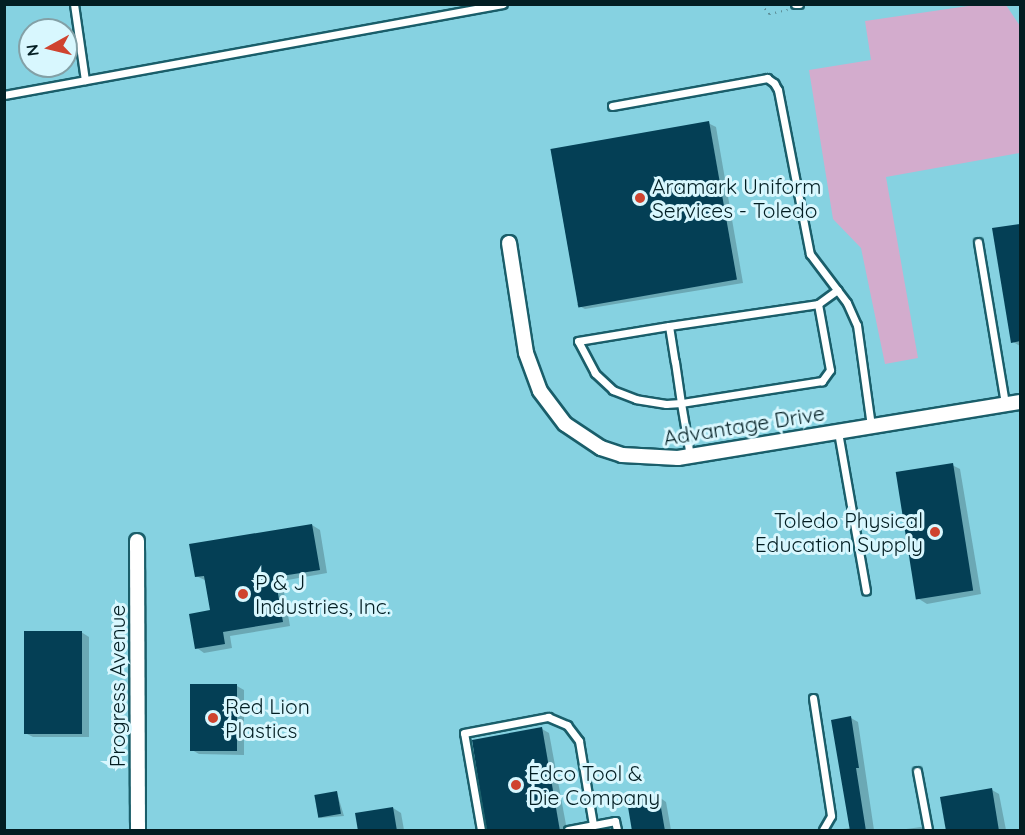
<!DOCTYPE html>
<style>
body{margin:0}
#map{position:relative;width:1025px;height:835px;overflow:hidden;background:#9bdde9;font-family:Quicksand,sans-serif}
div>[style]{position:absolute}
.built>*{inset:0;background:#86d2e1}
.green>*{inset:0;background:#d3accd}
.shadow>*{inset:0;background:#0003}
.building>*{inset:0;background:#043f55;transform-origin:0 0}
.path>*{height:2px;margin-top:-1px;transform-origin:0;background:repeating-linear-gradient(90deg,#5d8f98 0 1.5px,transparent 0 6px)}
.roads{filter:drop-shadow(2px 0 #1a5e6a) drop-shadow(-2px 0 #1a5e6a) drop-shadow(0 2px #1a5e6a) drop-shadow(0 -2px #1a5e6a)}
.lane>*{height:7px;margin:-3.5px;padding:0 3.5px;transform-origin:3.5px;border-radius:3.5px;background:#fff}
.street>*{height:14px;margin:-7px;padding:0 7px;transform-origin:7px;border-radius:7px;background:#fff}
.dots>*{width:16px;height:16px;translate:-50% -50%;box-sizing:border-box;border:3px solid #d8f7fe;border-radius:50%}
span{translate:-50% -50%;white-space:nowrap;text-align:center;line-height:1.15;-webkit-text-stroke:6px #d8f7fe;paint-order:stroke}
.poi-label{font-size:21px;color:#031e23}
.left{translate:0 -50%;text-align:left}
.right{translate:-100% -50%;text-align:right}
.street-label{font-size:21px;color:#031e23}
.frame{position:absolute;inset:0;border:6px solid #031e23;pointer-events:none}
.north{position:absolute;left:18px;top:18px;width:60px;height:60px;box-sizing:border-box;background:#d8f7fe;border:2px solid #83a0a6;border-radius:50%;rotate:262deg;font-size:16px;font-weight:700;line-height:24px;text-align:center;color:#031e23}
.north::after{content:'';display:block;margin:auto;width:21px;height:27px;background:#cf432f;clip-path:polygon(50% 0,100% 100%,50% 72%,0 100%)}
</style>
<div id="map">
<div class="built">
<div style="clip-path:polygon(evenodd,5px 5px,1020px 5px,1020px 830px,5px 830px,5px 5px,30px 30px,66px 30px,66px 66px,30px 66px,30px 30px)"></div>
</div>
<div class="green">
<div style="clip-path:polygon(1006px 5px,1020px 26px,1020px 153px,886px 177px,918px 358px,885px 364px,861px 248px,833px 219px,809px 70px,871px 60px,865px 21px,975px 5px)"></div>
</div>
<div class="shadow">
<div style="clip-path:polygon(708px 123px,716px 127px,743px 283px,585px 309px,577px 305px)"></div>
<div style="clip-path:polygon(1020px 225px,1020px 346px,1013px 342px,994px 230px)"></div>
<div style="clip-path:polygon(952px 465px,960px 469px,981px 594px,927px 604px,919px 599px)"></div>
<div style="clip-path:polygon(312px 525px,320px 530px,327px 573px,282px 581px,290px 626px,230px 636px,232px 648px,204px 653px,197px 648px,212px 612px,207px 581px,196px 576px)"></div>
<div style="clip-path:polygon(81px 632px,89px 637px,89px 737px,33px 737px,25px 733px)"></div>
<div style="clip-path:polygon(237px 686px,244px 690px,244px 755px,199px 754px,192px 750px)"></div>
<div style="clip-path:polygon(851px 718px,858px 722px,874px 830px,835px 830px,851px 828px)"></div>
<div style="clip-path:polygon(542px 729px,549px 733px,567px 830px,488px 830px)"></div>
<div style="clip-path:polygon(992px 790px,999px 794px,1006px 830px,947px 830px)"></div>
<div style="clip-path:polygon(337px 793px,344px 816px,320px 818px)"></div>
<div style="clip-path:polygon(659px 797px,666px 802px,671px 830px,633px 830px)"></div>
<div style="clip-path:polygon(393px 808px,401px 813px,404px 830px,360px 830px)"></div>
<div style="clip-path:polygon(921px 827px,928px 830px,899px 830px)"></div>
</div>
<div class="building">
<div style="left:709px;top:121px;width:161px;height:161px;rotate:80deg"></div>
<div style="clip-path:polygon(1020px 224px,1020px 341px,1011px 343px,992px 228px)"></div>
<div style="left:953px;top:463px;width:129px;height:58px;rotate:81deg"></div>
<div style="clip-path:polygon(312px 524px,320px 570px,275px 577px,283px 622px,223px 632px,225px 644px,195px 649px,189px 614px,210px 610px,204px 576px,195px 577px,189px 544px)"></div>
<div style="left:24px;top:631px;width:58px;height:103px"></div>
<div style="left:190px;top:684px;width:47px;height:67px"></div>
<div style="clip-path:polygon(851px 716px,859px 768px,856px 768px,866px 831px,850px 831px,831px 720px)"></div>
<div style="clip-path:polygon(542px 727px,560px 831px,486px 831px,472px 740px)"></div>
<div style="clip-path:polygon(992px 788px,999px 831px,946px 831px,940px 797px)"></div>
<div style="left:337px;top:791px;width:23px;height:23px;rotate:80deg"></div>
<div style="clip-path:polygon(659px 796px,665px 831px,632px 831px,627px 801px)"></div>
<div style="clip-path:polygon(393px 807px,397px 831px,358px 831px,355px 813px)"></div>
</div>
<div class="path">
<div style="left:761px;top:4px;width:13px;rotate:51deg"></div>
<div style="left:769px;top:14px;width:19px;rotate:-12deg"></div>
</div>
<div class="roads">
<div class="lane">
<div style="left:74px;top:4px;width:77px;rotate:81.8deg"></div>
<div style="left:795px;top:4px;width:4px"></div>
<div style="left:4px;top:95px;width:507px;rotate:-10.34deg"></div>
<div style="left:612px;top:106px;width:158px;rotate:-10.2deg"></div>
<div style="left:767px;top:78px;width:9px;rotate:36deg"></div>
<div style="left:774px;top:83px;width:8px;rotate:60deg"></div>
<div style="left:778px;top:90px;width:167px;rotate:79deg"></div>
<div style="left:810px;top:254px;width:61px;rotate:52.9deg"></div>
<div style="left:847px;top:303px;width:24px;rotate:66deg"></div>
<div style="left:857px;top:325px;width:102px;rotate:82.1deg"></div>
<div style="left:978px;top:242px;width:164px;rotate:80.5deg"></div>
<div style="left:818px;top:304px;width:24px;rotate:-36deg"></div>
<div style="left:669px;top:326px;width:151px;rotate:-8.4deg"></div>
<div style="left:818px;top:304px;width:67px;rotate:79.7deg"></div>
<div style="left:830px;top:370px;width:14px;rotate:126deg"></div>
<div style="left:822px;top:381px;width:143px;rotate:171.1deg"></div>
<div style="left:681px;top:403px;width:15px;rotate:176deg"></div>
<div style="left:666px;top:404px;width:30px;rotate:-171deg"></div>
<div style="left:636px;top:399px;width:25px;rotate:-159deg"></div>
<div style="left:613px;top:390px;width:25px;rotate:-137deg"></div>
<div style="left:595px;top:373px;width:36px;rotate:-118deg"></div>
<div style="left:578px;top:341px;width:92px;rotate:-9.4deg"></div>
<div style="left:669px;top:326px;width:36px;rotate:81deg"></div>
<div style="left:675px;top:362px;width:41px;rotate:81.7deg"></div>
<div style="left:681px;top:403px;width:54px;rotate:80.4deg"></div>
<div style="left:838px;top:432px;width:161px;rotate:80deg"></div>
<div style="left:813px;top:698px;width:119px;rotate:81.3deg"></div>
<div style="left:831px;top:816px;width:16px;rotate:120deg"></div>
<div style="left:917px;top:771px;width:60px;rotate:79.4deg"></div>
<div style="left:481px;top:830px;width:98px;rotate:-99.9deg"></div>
<div style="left:464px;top:733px;width:86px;rotate:-10.8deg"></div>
<div style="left:548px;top:717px;width:21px;rotate:23deg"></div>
<div style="left:567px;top:725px;width:20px;rotate:53deg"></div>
<div style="left:579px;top:741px;width:85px;rotate:80.5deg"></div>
<div style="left:568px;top:830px;width:48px;rotate:-10.8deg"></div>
<div style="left:615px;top:821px;width:9px;rotate:77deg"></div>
</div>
<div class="street">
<div style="left:509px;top:243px;width:111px;rotate:81.2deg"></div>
<div style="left:526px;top:353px;width:40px;rotate:69.8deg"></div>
<div style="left:540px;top:391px;width:41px;rotate:52.9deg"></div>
<div style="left:565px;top:424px;width:43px;rotate:33.7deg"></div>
<div style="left:601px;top:448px;width:22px;rotate:18deg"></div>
<div style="left:622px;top:455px;width:56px;rotate:3.1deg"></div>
<div style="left:678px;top:458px;width:347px;rotate:-9.3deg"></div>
<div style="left:137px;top:541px;width:289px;rotate:89.8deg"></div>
</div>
</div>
<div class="dots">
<div style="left:640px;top:198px;background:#cf432f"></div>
<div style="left:935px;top:532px;background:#cf432f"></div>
<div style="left:243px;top:594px;background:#cf432f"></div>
<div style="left:213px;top:718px;background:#cf432f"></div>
<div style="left:516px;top:785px;background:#cf432f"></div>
</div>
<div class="poi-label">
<span class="left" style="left:652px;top:198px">Aramark Uniform<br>Services - Toledo</span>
<span class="right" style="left:923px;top:532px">Toledo Physical<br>Education Supply</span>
<span class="left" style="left:255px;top:594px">P &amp; J<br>Industries, Inc.</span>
<span class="left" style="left:225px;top:718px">Red Lion<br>Plastics</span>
<span class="left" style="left:528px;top:785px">Edco Tool &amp;<br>Die Company</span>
</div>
<div class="street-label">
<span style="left:744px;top:425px;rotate:-9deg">Advantage Drive</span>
<span style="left:117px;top:686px;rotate:-90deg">Progress Avenue</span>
</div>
<div class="frame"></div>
<div class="north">N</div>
</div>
